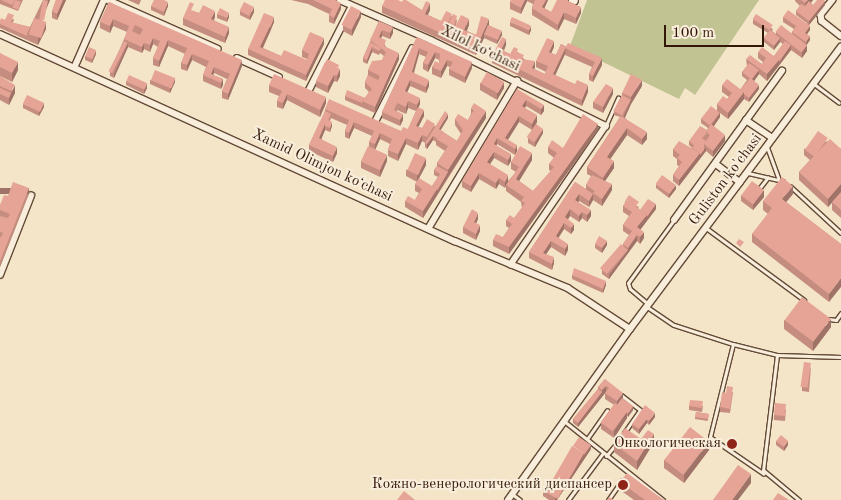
<!DOCTYPE html>
<meta charset="utf-8">
<style>
body{margin:0}
#map{position:relative;width:841px;height:500px;overflow:hidden;background:#f4e5c8;font-family:"Old Standard TT",serif}
div>[style]{position:absolute}
.green>*{inset:0;background:#c1c392}
.roads{filter:drop-shadow(1px 0 #644a38) drop-shadow(-1px 0 #644a38) drop-shadow(0 1px #644a38) drop-shadow(0 -1px #644a38)}
.service>*{height:3px;margin:-1.5px;padding:0 1.5px;transform-origin:1.5px;border-radius:1.5px;background:#f8eedb}
.minor>*{height:5.5px;margin:-2.75px;padding:0 2.75px;transform-origin:2.75px;border-radius:2.75px;background:#f8eedb}
.wall>*{inset:0;background:#c58d80;transform-origin:0 0}
.shaded-wall>*{inset:0;background:#a07368;transform-origin:0 0}
.building>*{inset:0;background:#e5a495;transform-origin:0 0}
.dots>*{width:14px;height:14px;translate:-50% -50%;box-sizing:border-box;border:2px solid #f8eedb;border-radius:50%}
span{translate:-50% -50%;white-space:nowrap;text-align:center;line-height:1.15;-webkit-text-stroke:4px #f8eedb;paint-order:stroke}
.street-label{font-size:15px;color:#341708}
.poi-label{font-size:15px;color:#341708}
.right{translate:-100% -50%;text-align:right}
.scale{position:absolute;left:664px;top:25px;width:100px;height:22px;box-sizing:border-box;border:2px solid #341708;border-top:0;padding-left:6px;font-size:15px;line-height:18px;white-space:nowrap;color:#341708;-webkit-text-stroke:4px #f8eedb;paint-order:stroke}
</style>
<div id="map">
<div class="green">
<div style="clip-path:polygon(587px 0,759px 0,695px 95px,685px 88px,679px 99px,570px 46px)"></div>
</div>
<div class="roads">
<div class="service">
<div style="left:814px;top:84px;width:31px;rotate:37deg"></div>
<div style="left:606px;top:125px;width:30px;rotate:-66deg"></div>
<div style="left:767px;top:147px;width:33px;rotate:70deg"></div>
<div style="left:748px;top:173px;width:36px;rotate:13deg"></div>
<div style="left:790px;top:186px;width:69px;rotate:42.7deg"></div>
<div style="left:758px;top:190px;width:16px;rotate:-52deg"></div>
<div style="left:706px;top:228px;width:122px;rotate:36.3deg"></div>
<div style="left:648px;top:304px;width:23px;rotate:-140deg"></div>
<div style="left:630px;top:289px;width:6px;rotate:-108deg"></div>
<div style="left:628px;top:283px;width:78px;rotate:-53.9deg"></div>
<div style="left:647px;top:307px;width:32px;rotate:34deg"></div>
<div style="left:674px;top:325px;width:62px;rotate:17.9deg"></div>
<div style="left:733px;top:344px;width:45px;rotate:14deg"></div>
<div style="left:777px;top:355px;width:64px;rotate:1.8deg"></div>
<div style="left:829px;top:319px;width:7px;rotate:8deg"></div>
<div style="left:836px;top:320px;width:9px;rotate:-54deg"></div>
<div style="left:733px;top:344px;width:96px;rotate:103.9deg"></div>
<div style="left:710px;top:437px;width:65px;rotate:34.4deg"></div>
<div style="left:777px;top:355px;width:116px;rotate:96.9deg"></div>
<div style="left:763px;top:470px;width:47px;rotate:39.8deg"></div>
<div style="left:621px;top:395px;width:24px;rotate:38deg"></div>
<div style="left:640px;top:410px;width:28px;rotate:125deg"></div>
<div style="left:564px;top:421px;width:127px;rotate:38.6deg"></div>
<div style="left:587px;top:439px;width:35px;rotate:-55deg"></div>
<div style="left:606px;top:456px;width:16px;rotate:-50deg"></div>
<div style="left:512px;top:494px;width:10px;rotate:37deg"></div>
<div style="left:568px;top:500px;width:59px;rotate:-53.3deg"></div>
<div style="left:608px;top:500px;width:24px;rotate:-55deg"></div>
</div>
<div class="minor">
<div style="left:108px;top:0;width:120px;rotate:24deg"></div>
<div style="left:340px;top:0;width:99px;rotate:23.7deg"></div>
<div style="left:431px;top:40px;width:195px;rotate:26.2deg"></div>
<div style="left:606px;top:126px;width:168px;rotate:124.4deg"></div>
<div style="left:572px;top:0;width:3px;rotate:18deg"></div>
<div style="left:833px;top:0;width:19px;rotate:129deg"></div>
<div style="left:821px;top:15px;width:6px;rotate:81deg"></div>
<div style="left:822px;top:21px;width:24px;rotate:38deg"></div>
<div style="left:0;top:34px;width:500px;rotate:24.5deg"></div>
<div style="left:455px;top:241px;width:122px;rotate:22.6deg"></div>
<div style="left:568px;top:288px;width:74px;rotate:33.5deg"></div>
<div style="left:237px;top:58px;width:46px;rotate:24.3deg"></div>
<div style="left:75px;top:66px;width:72px;rotate:-66.3deg"></div>
<div style="left:309px;top:90px;width:90px;rotate:-62.9deg"></div>
<div style="left:376px;top:120px;width:80px;rotate:-63.1deg"></div>
<div style="left:746px;top:120px;width:32px;rotate:34deg"></div>
<div style="left:716px;top:164px;width:30px;rotate:37deg"></div>
<div style="left:674px;top:220px;width:184px;rotate:-54.1deg"></div>
<div style="left:428px;top:229px;width:173px;rotate:-59deg"></div>
<div style="left:0;top:275px;width:85px;rotate:-68.6deg"></div>
<div style="left:508px;top:500px;width:210px;rotate:-54.5deg"></div>
<div style="left:630px;top:329px;width:352px;rotate:-53.2deg"></div>
</div>
</div>
<div class="wall">
<div style="clip-path:polygon(0 0,23px 0,18px 11px,0 4px)"></div>
<div style="clip-path:polygon(43px 0,50px 0,41px 21px,46px 29px,38px 45px,0 28px,0 21px,5px 20px,14px 19px,13px 23px,30px 27px)"></div>
<div style="clip-path:polygon(56px 0,66px 0,57px 20px,52px 18px,52px 11px)"></div>
<div style="clip-path:polygon(128px 0,141px 0,139px 5px)"></div>
<div style="clip-path:polygon(291px 0,335px 0,341px 9px,334px 24px,329px 22px,329px 14px,308px 4px)"></div>
<div style="clip-path:polygon(511px 0,548px 0,544px 8px,551px 12px,581px 13px,576px 24px,564px 19px,558px 31px,532px 15px,532px 8px,533px 4px,527px 1px,521px 14px,510px 9px,510px 2px)"></div>
<div style="clip-path:polygon(795px 0,813px 0,811px 3px,813px 5px,825px 5px,809px 25px,810px 30px,807px 34px,810px 40px,806px 45px,807px 51px,802px 58px,791px 50px,767px 81px,759px 74px,754px 81px,759px 89px,749px 102px,744px 99px,728px 119px,720px 113px,720px 117px,714px 126px,725px 141px,713px 157px,706px 151px,679px 186px,673px 181px,673px 175px,679px 166px,677px 165px,677px 159px,673px 156px,673px 149px,692px 148px,689px 145px,689px 141px,707px 130px,708px 128px,701px 123px,701px 119px,717px 110px,717px 104px,727px 99px,729px 97px,722px 92px,722px 85px,740px 90px,747px 80px,742px 76px,742px 72px,747px 66px,746px 59px,762px 64px,763px 62px,758px 58px,758px 52px,774px 56px,783px 44px,780px 42px,774px 50px,764px 42px,764px 38px,768px 33px,753px 24px,753px 19px,773px 29px,772px 31px,776px 34px,776px 32px,792px 33px,792px 32px,794px 29px,783px 22px,783px 17px,808px 24px,796px 15px,796px 11px,800px 6px,795px 1px)"></div>
<div style="clip-path:polygon(109px 2px,242px 66px,228px 100px,222px 98px,222px 91px,227px 79px,214px 73px,213px 75px,223px 79px,223px 85px,221px 89px,203px 81px,203px 75px,206px 67px,192px 60px,187px 71px,181px 69px,181px 63px,185px 54px,168px 46px,159px 67px,153px 65px,153px 58px,158px 47px,153px 44px,150px 52px,144px 49px,142px 53px,128px 47px,114px 78px,110px 76px,110px 72px,127px 32px,113px 26px,110px 33px,100px 28px,100px 22px)"></div>
<div style="clip-path:polygon(151px 6px,168px 6px,164px 16px,151px 10px)"></div>
<div style="clip-path:polygon(382px 6px,422px 10px,430px 10px,428px 15px,441px 21px,452px 16px,457px 20px,456px 26px,469px 25px,467px 31px,476px 35px,489px 25px,502px 35px,497px 44px,484px 38px,476px 55px,382px 13px)"></div>
<div style="clip-path:polygon(194px 10px,193px 11px,199px 13px,215px 17px,214px 20px,229px 33px,225px 43px,183px 25px,183px 18px)"></div>
<div style="clip-path:polygon(240px 11px,254px 12px,250px 20px,240px 15px)"></div>
<div style="clip-path:polygon(217px 14px,229px 17px,227px 22px,217px 18px)"></div>
<div style="clip-path:polygon(361px 17px,352px 36px,343px 31px,343px 25px)"></div>
<div style="clip-path:polygon(379px 21px,393px 33px,390px 39px,382px 36px,381px 38px,386px 47px,399px 59px,375px 113px,345px 100px,345px 96px,365px 98px,369px 92px,365px 88px,365px 82px,368px 75px,368px 70px,382px 60px,384px 56px,380px 53px,379px 55px,372px 52px,367px 64px,363px 62px,363px 58px)"></div>
<div style="clip-path:polygon(274px 22px,263px 48px,281px 56px,307px 60px,307px 59px,302px 57px,302px 50px,324px 44px,306px 81px,248px 55px,248px 49px)"></div>
<div style="clip-path:polygon(510px 22px,531px 30px,529px 35px,510px 26px)"></div>
<div style="clip-path:polygon(417px 37px,472px 68px,465px 83px,449px 75px,449px 69px,450px 67px,447px 66px,441px 78px,432px 74px,432px 67px,439px 63px,439px 60px,435px 58px,428px 72px,423px 69px,423px 63px,426px 57px,419px 54px,414px 73px,429px 86px,426px 93px,410px 86px,407px 92px,420px 104px,418px 107px,424px 116px,418px 127px,422px 128px,435px 126px,448px 118px,440px 130px,457px 141px,461px 134px,455px 125px,455px 119px,468px 120px,471px 114px,471px 108px,486px 118px,423px 218px,405px 207px,405px 201px,415px 200px,419px 193px,415px 191px,415px 184px,432px 186px,438px 177px,434px 175px,434px 170px,437px 166px,437px 163px,445px 151px,436px 145px,436px 142px,433px 140px,427px 149px,425px 147px,425px 143px,422px 141px,418px 150px,406px 144px,398px 161px,388px 156px,388px 150px,390px 144px,380px 139px,375px 150px,387px 161px,380px 177px,361px 168px,361px 162px,369px 147px,369px 142px,372px 136px,354px 128px,349px 139px,345px 137px,345px 131px,347px 125px,331px 118px,330px 121px,332px 126px,330px 132px,325px 130px,321px 139px,337px 153px,333px 162px,309px 151px,309px 145px,320px 122px,325px 111px,325px 109px,401px 131px,408px 129px,416px 111px,408px 108px,406px 114px,397px 110px,397px 111px,403px 120px,400px 126px,382px 118px,382px 112px)"></div>
<div style="clip-path:polygon(561px 44px,602px 65px,593px 82px,589px 80px,589px 74px,592px 67px,565px 55px,565px 54px,555px 75px,588px 92px,582px 106px,492px 63px,492px 56px,506px 45px,504px 51px,510px 54px,518px 52px,524px 59px,535px 67px,534px 69px,545px 74px,546px 72px,536px 67px,536px 61px,554px 47px,551px 53px,556px 55px)"></div>
<div style="clip-path:polygon(0 53px,18px 70px,12px 82px,0 76px)"></div>
<div style="clip-path:polygon(96px 54px,92px 63px,85px 60px,85px 56px)"></div>
<div style="clip-path:polygon(339px 69px,340px 76px,337px 82px,334px 81px,328px 93px,316px 87px,316px 81px)"></div>
<div style="clip-path:polygon(0 76px,15px 93px,9px 105px,0 100px)"></div>
<div style="clip-path:polygon(150px 80px,175px 82px,170px 93px,150px 84px)"></div>
<div style="clip-path:polygon(126px 81px,147px 88px,144px 94px,126px 85px)"></div>
<div style="clip-path:polygon(480px 83px,504px 88px,497px 100px,480px 90px)"></div>
<div style="clip-path:polygon(269px 85px,326px 103px,320px 117px,287px 100px,283px 109px,277px 107px,277px 101px,279px 96px,269px 92px)"></div>
<div style="clip-path:polygon(642px 86px,631px 104px,625px 118px,647px 139px,642px 145px,627px 135px,610px 159px,614px 168px,605px 181px,612px 190px,602px 206px,593px 200px,593px 196px,593px 200px,589px 207px,579px 201px,578px 202px,591px 216px,587px 222px,582px 218px,579px 222px,570px 216px,568px 219px,574px 230px,571px 234px,564px 229px,558px 237px,568px 250px,565px 256px,551px 247px,546px 254px,554px 263px,552px 270px,529px 258px,529px 252px,575px 182px,586px 189px,586px 185px,591px 176px,587px 174px,587px 167px,620px 117px,614px 115px,614px 111px,622px 95px,622px 93px)"></div>
<div style="clip-path:polygon(517px 89px,544px 111px,541px 115px,526px 106px,525px 108px,537px 122px,536px 124px,543px 133px,535px 147px,528px 143px,528px 138px,532px 130px,519px 122px,508px 140px,517px 151px,515px 155px,497px 144px,496px 146px,511px 161px,508px 166px,494px 158px,490px 164px,508px 181px,516px 172px,511px 169px,511px 162px,532px 160px,519px 181px,533px 191px,551px 171px,549px 170px,549px 164px,554px 158px,548px 153px,548px 147px,563px 148px,598px 130px,509px 254px,493px 246px,493px 240px,503px 237px,509px 228px,506px 226px,506px 220px,514px 218px,522px 208px,521px 202px,506px 191px,506px 185px,505px 188px,499px 184px,496px 189px,479px 179px,471px 192px,462px 187px,462px 181px)"></div>
<div style="clip-path:polygon(613px 94px,603px 113px,593px 108px,593px 102px)"></div>
<div style="clip-path:polygon(23px 104px,44px 107px,39px 116px,23px 108px)"></div>
<div style="clip-path:polygon(828px 141px,841px 149px,841px 218px,832px 210px,832px 202px,834px 200px,828px 207px,799px 180px,799px 172px,810px 160px,804px 155px,804px 149px)"></div>
<div style="clip-path:polygon(426px 165px,417px 182px,406px 176px,406px 170px)"></div>
<div style="clip-path:polygon(656px 184px,676px 189px,669px 198px,656px 188px)"></div>
<div style="clip-path:polygon(29px 194px,0 267px,0 205px,8px 196px)"></div>
<div style="clip-path:polygon(793px 194px,786px 202px,841px 244px,829px 302px,752px 242px,752px 234px,768px 214px,763px 210px,763px 201px)"></div>
<div style="clip-path:polygon(741px 195px,764px 197px,753px 210px,741px 201px)"></div>
<div style="clip-path:polygon(625px 201px,639px 207px,638px 208px,640px 210px,656px 209px,640px 230px,644px 238px,640px 244px,637px 241px,609px 279px,602px 274px,602px 270px,623px 246px,623px 244px,629px 235px,623px 231px,623px 225px,629px 216px,623px 212px,623px 206px,625px 203px)"></div>
<div style="clip-path:polygon(478px 219px,476px 223px,480px 231px,476px 240px,463px 233px,463px 227px)"></div>
<div style="clip-path:polygon(595px 244px,607px 245px,602px 253px,595px 248px)"></div>
<div style="clip-path:polygon(572px 275px,606px 285px,603px 293px,572px 279px)"></div>
<div style="clip-path:polygon(784px 320px,831px 327px,813px 351px,784px 329px)"></div>
<div style="clip-path:polygon(811px 367px,809px 392px,802px 391px,802px 387px)"></div>
<div style="clip-path:polygon(605px 379px,633px 410px,628px 417px,627px 416px,627px 418px,614px 438px,601px 429px,601px 423px,614px 405px,605px 399px,605px 393px,578px 427px,573px 423px,573px 419px,598px 389px,598px 387px)"></div>
<div style="clip-path:polygon(733px 392px,730px 413px,720px 412px,720px 407px,726px 393px)"></div>
<div style="clip-path:polygon(689px 406px,703px 406px,702px 412px,689px 410px)"></div>
<div style="clip-path:polygon(786px 409px,785px 421px,774px 420px,774px 415px)"></div>
<div style="left:696px;top:412px;width:13px;height:7px;rotate:9deg"></div>
<div style="clip-path:polygon(655px 417px,649px 425px,647px 423px,639px 434px,632px 428px,632px 424px)"></div>
<div style="clip-path:polygon(641px 439px,654px 442px,637px 470px,614px 452px,614px 444px)"></div>
<div style="clip-path:polygon(776px 441px,788px 445px,784px 451px,776px 445px)"></div>
<div style="clip-path:polygon(591px 449px,557px 500px,549px 500px,543px 496px,543px 490px)"></div>
<div style="clip-path:polygon(709px 450px,684px 483px,664px 468px,664px 460px)"></div>
<div style="clip-path:polygon(620px 482px,664px 500px,634px 500px,620px 490px)"></div>
</div>
<div class="shaded-wall">
<div style="clip-path:polygon(48px 0,50px 0,39px 26px,39px 22px)"></div>
<div style="clip-path:polygon(63px 0,66px 0,57px 20px,57px 14px)"></div>
<div style="clip-path:polygon(525px 0,527px 0,527px 1px,521px 14px,521px 8px)"></div>
<div style="clip-path:polygon(546px 0,548px 0,542px 14px,542px 7px)"></div>
<div style="clip-path:polygon(808px 0,813px 0,805px 10px,805px 3px)"></div>
<div style="clip-path:polygon(825px 1px,825px 5px,809px 25px,809px 21px)"></div>
<div style="clip-path:polygon(168px 2px,168px 6px,164px 16px,164px 12px)"></div>
<div style="clip-path:polygon(341px 3px,341px 9px,334px 24px,334px 18px)"></div>
<div style="clip-path:polygon(430px 3px,430px 10px,425px 20px,425px 14px)"></div>
<div style="clip-path:polygon(254px 7px,254px 12px,250px 20px,250px 16px)"></div>
<div style="clip-path:polygon(581px 7px,581px 13px,576px 24px,576px 18px)"></div>
<div style="clip-path:polygon(215px 11px,215px 17px,211px 25px,211px 19px)"></div>
<div style="clip-path:polygon(361px 11px,361px 17px,352px 36px,352px 30px)"></div>
<div style="clip-path:polygon(564px 12px,564px 19px,558px 31px,558px 25px)"></div>
<div style="clip-path:polygon(229px 13px,229px 17px,227px 22px,227px 18px)"></div>
<div style="clip-path:polygon(274px 17px,274px 22px,270px 32px,270px 28px)"></div>
<div style="clip-path:polygon(113px 19px,113px 26px,110px 33px,110px 26px)"></div>
<div style="clip-path:polygon(469px 19px,469px 25px,464px 36px,464px 30px)"></div>
<div style="clip-path:polygon(489px 19px,489px 26px,484px 34px,484px 38px,476px 55px,476px 49px)"></div>
<div style="clip-path:polygon(46px 22px,46px 29px,38px 45px,38px 39px)"></div>
<div style="clip-path:polygon(270px 26px,270px 32px,260px 53px,260px 47px)"></div>
<div style="clip-path:polygon(531px 26px,531px 30px,529px 35px,529px 31px)"></div>
<div style="clip-path:polygon(810px 26px,810px 30px,805px 37px,805px 33px)"></div>
<div style="clip-path:polygon(229px 27px,229px 33px,225px 43px,225px 37px)"></div>
<div style="clip-path:polygon(393px 27px,393px 33px,390px 39px,390px 33px)"></div>
<div style="clip-path:polygon(382px 30px,382px 36px,379px 43px,379px 37px)"></div>
<div style="clip-path:polygon(502px 31px,502px 35px,497px 44px,497px 40px)"></div>
<div style="clip-path:polygon(810px 36px,810px 40px,806px 46px,806px 42px)"></div>
<div style="clip-path:polygon(153px 38px,153px 44px,150px 52px,150px 45px)"></div>
<div style="clip-path:polygon(324px 38px,324px 44px,306px 81px,306px 75px)"></div>
<div style="clip-path:polygon(780px 38px,780px 42px,774px 50px,774px 46px)"></div>
<div style="clip-path:polygon(506px 39px,506px 45px,501px 56px,501px 50px)"></div>
<div style="clip-path:polygon(168px 40px,168px 46px,159px 67px,159px 61px)"></div>
<div style="clip-path:polygon(554px 41px,554px 47px,549px 58px,549px 52px)"></div>
<div style="clip-path:polygon(128px 43px,128px 47px,114px 78px,114px 74px)"></div>
<div style="clip-path:polygon(144px 43px,144px 49px,142px 53px,142px 47px)"></div>
<div style="clip-path:polygon(791px 45px,791px 50px,767px 81px,767px 74px)"></div>
<div style="clip-path:polygon(807px 45px,807px 51px,802px 58px,802px 52px)"></div>
<div style="clip-path:polygon(372px 47px,372px 52px,367px 64px,367px 60px)"></div>
<div style="clip-path:polygon(566px 47px,565px 54px,553px 80px,553px 74px)"></div>
<div style="clip-path:polygon(419px 48px,419px 54px,412px 78px,412px 72px)"></div>
<div style="clip-path:polygon(96px 50px,96px 54px,92px 63px,92px 59px)"></div>
<div style="clip-path:polygon(435px 52px,435px 58px,428px 72px,428px 65px)"></div>
<div style="clip-path:polygon(399px 53px,399px 59px,375px 113px,375px 107px)"></div>
<div style="clip-path:polygon(192px 54px,192px 60px,187px 71px,187px 65px)"></div>
<div style="clip-path:polygon(602px 58px,602px 65px,593px 82px,593px 76px)"></div>
<div style="clip-path:polygon(242px 60px,242px 66px,228px 100px,228px 94px)"></div>
<div style="clip-path:polygon(447px 60px,447px 66px,441px 78px,441px 71px)"></div>
<div style="clip-path:polygon(535px 61px,535px 67px,532px 75px,532px 68px)"></div>
<div style="clip-path:polygon(18px 62px,18px 70px,12px 82px,12px 73px)"></div>
<div style="clip-path:polygon(472px 62px,472px 68px,465px 83px,465px 77px)"></div>
<div style="clip-path:polygon(214px 67px,214px 73px,211px 80px,211px 74px)"></div>
<div style="clip-path:polygon(340px 69px,340px 76px,337px 82px,337px 76px)"></div>
<div style="clip-path:polygon(759px 70px,759px 74px,752px 84px,752px 79px)"></div>
<div style="clip-path:polygon(334px 75px,334px 81px,328px 93px,328px 86px)"></div>
<div style="clip-path:polygon(175px 78px,175px 82px,170px 93px,170px 89px)"></div>
<div style="clip-path:polygon(223px 79px,223px 85px,221px 89px,221px 83px)"></div>
<div style="clip-path:polygon(410px 80px,410px 86px,405px 97px,405px 91px)"></div>
<div style="clip-path:polygon(429px 80px,429px 86px,426px 93px,426px 87px)"></div>
<div style="clip-path:polygon(642px 80px,642px 86px,631px 104px,624px 119px,624px 115px,631px 100px,631px 97px)"></div>
<div style="clip-path:polygon(504px 82px,504px 88px,497px 100px,497px 93px)"></div>
<div style="clip-path:polygon(147px 83px,147px 88px,144px 94px,144px 90px)"></div>
<div style="clip-path:polygon(15px 85px,15px 93px,9px 105px,9px 98px)"></div>
<div style="clip-path:polygon(588px 85px,588px 92px,582px 106px,582px 100px)"></div>
<div style="clip-path:polygon(759px 85px,759px 89px,749px 102px,749px 98px)"></div>
<div style="clip-path:polygon(613px 88px,613px 94px,603px 113px,603px 107px)"></div>
<div style="clip-path:polygon(744px 92px,744px 99px,728px 119px,728px 113px)"></div>
<div style="clip-path:polygon(287px 94px,287px 100px,283px 109px,283px 103px)"></div>
<div style="clip-path:polygon(326px 97px,326px 103px,320px 117px,320px 110px)"></div>
<div style="clip-path:polygon(420px 98px,420px 104px,417px 111px,417px 105px)"></div>
<div style="clip-path:polygon(526px 100px,526px 106px,522px 112px,522px 106px)"></div>
<div style="clip-path:polygon(408px 101px,408px 108px,406px 114px,406px 107px)"></div>
<div style="clip-path:polygon(44px 103px,44px 107px,39px 116px,39px 112px)"></div>
<div style="clip-path:polygon(544px 105px,544px 111px,541px 115px,541px 109px)"></div>
<div style="clip-path:polygon(424px 110px,424px 116px,416px 132px,416px 126px)"></div>
<div style="clip-path:polygon(486px 111px,486px 118px,448px 177px,448px 170px)"></div>
<div style="clip-path:polygon(720px 113px,720px 117px,711px 130px,711px 126px)"></div>
<div style="clip-path:polygon(403px 114px,403px 120px,400px 126px,400px 120px)"></div>
<div style="clip-path:polygon(448px 114px,448px 118px,439px 133px,439px 129px)"></div>
<div style="clip-path:polygon(537px 115px,537px 122px,532px 130px,532px 124px)"></div>
<div style="clip-path:polygon(519px 116px,519px 122px,505px 144px,505px 138px)"></div>
<div style="clip-path:polygon(332px 122px,332px 126px,330px 132px,330px 128px)"></div>
<div style="clip-path:polygon(354px 122px,354px 128px,349px 139px,349px 133px)"></div>
<div style="clip-path:polygon(325px 124px,325px 130px,319px 145px,319px 138px)"></div>
<div style="clip-path:polygon(598px 124px,598px 130px,509px 254px,509px 247px)"></div>
<div style="clip-path:polygon(627px 128px,627px 135px,607px 164px,607px 157px)"></div>
<div style="clip-path:polygon(543px 129px,543px 133px,535px 147px,535px 143px)"></div>
<div style="clip-path:polygon(647px 132px,647px 139px,642px 145px,642px 139px)"></div>
<div style="clip-path:polygon(380px 133px,380px 139px,375px 150px,375px 144px)"></div>
<div style="clip-path:polygon(422px 135px,422px 141px,418px 150px,418px 143px)"></div>
<div style="clip-path:polygon(725px 135px,725px 141px,713px 157px,713px 151px)"></div>
<div style="clip-path:polygon(433px 136px,433px 140px,427px 149px,427px 144px)"></div>
<div style="clip-path:polygon(406px 138px,406px 144px,398px 161px,398px 154px)"></div>
<div style="clip-path:polygon(497px 138px,497px 144px,494px 150px,494px 144px)"></div>
<div style="clip-path:polygon(517px 145px,517px 151px,515px 155px,515px 149px)"></div>
<div style="clip-path:polygon(337px 147px,337px 153px,333px 162px,333px 156px)"></div>
<div style="clip-path:polygon(706px 147px,706px 151px,679px 186px,679px 180px,700px 153px,700px 155px)"></div>
<div style="clip-path:polygon(494px 152px,494px 158px,487px 169px,487px 162px)"></div>
<div style="clip-path:polygon(532px 153px,532px 160px,516px 186px,516px 179px)"></div>
<div style="clip-path:polygon(511px 154px,511px 161px,508px 166px,508px 160px)"></div>
<div style="clip-path:polygon(387px 155px,387px 161px,380px 177px,380px 170px)"></div>
<div style="clip-path:polygon(426px 158px,426px 165px,417px 182px,417px 176px)"></div>
<div style="clip-path:polygon(614px 161px,614px 168px,603px 184px,603px 178px)"></div>
<div style="clip-path:polygon(448px 172px,448px 177px,423px 218px,423px 211px)"></div>
<div style="clip-path:polygon(479px 173px,479px 179px,471px 192px,471px 186px)"></div>
<div style="clip-path:polygon(508px 175px,508px 181px,505px 188px,505px 182px)"></div>
<div style="clip-path:polygon(499px 178px,499px 184px,496px 189px,496px 183px)"></div>
<div style="clip-path:polygon(612px 184px,612px 190px,602px 206px,602px 199px)"></div>
<div style="clip-path:polygon(841px 184px,841px 193px,828px 207px,828px 199px)"></div>
<div style="clip-path:polygon(676px 185px,676px 189px,669px 198px,669px 194px)"></div>
<div style="clip-path:polygon(793px 186px,793px 194px,782px 207px,782px 199px)"></div>
<div style="left:29px;top:188px;width:6px;height:79px;rotate:90deg"></div>
<div style="clip-path:polygon(764px 190px,764px 197px,753px 210px,753px 204px)"></div>
<div style="clip-path:polygon(579px 194px,579px 201px,575px 206px,575px 200px)"></div>
<div style="clip-path:polygon(593px 194px,593px 200px,589px 207px,589px 201px)"></div>
<div style="clip-path:polygon(656px 204px,656px 209px,637px 234px,637px 227px)"></div>
<div style="clip-path:polygon(570px 209px,570px 216px,565px 224px,565px 217px)"></div>
<div style="clip-path:polygon(591px 210px,591px 216px,587px 222px,587px 215px)"></div>
<div style="clip-path:polygon(582px 212px,582px 218px,579px 222px,579px 216px)"></div>
<div style="clip-path:polygon(478px 213px,478px 219px,474px 228px,474px 222px)"></div>
<div style="clip-path:polygon(564px 223px,564px 229px,556px 242px,556px 236px)"></div>
<div style="clip-path:polygon(574px 224px,574px 230px,571px 234px,571px 228px)"></div>
<div style="clip-path:polygon(480px 225px,480px 231px,476px 240px,476px 234px)"></div>
<div style="clip-path:polygon(644px 232px,644px 238px,640px 244px,640px 237px)"></div>
<div style="clip-path:polygon(637px 235px,637px 241px,609px 279px,609px 275px,628px 250px,628px 248px)"></div>
<div style="clip-path:polygon(551px 241px,551px 247px,543px 259px,543px 253px)"></div>
<div style="clip-path:polygon(607px 241px,607px 245px,602px 253px,602px 248px)"></div>
<div style="clip-path:polygon(568px 244px,568px 250px,565px 256px,565px 249px)"></div>
<div style="clip-path:polygon(554px 257px,554px 263px,552px 270px,552px 264px)"></div>
<div style="clip-path:polygon(841px 278px,841px 287px,829px 302px,829px 294px)"></div>
<div style="clip-path:polygon(606px 281px,606px 285px,603px 293px,603px 289px)"></div>
<div style="clip-path:polygon(831px 319px,831px 327px,813px 351px,813px 342px)"></div>
<div style="clip-path:polygon(606px 386px,606px 392px,578px 427px,578px 423px,602px 392px,602px 390px)"></div>
<div style="clip-path:polygon(623px 393px,623px 399px,617px 408px,617px 401px)"></div>
<div style="clip-path:polygon(633px 406px,633px 410px,628px 417px,628px 413px)"></div>
<div style="clip-path:polygon(627px 412px,627px 418px,614px 438px,614px 431px)"></div>
<div style="clip-path:polygon(655px 413px,655px 417px,649px 425px,649px 421px)"></div>
<div style="clip-path:polygon(647px 419px,647px 423px,639px 434px,639px 429px)"></div>
<div style="clip-path:polygon(654px 434px,654px 442px,637px 470px,637px 461px)"></div>
<div style="clip-path:polygon(788px 441px,788px 445px,784px 451px,784px 447px)"></div>
<div style="clip-path:polygon(709px 442px,709px 450px,684px 483px,684px 475px)"></div>
<div style="clip-path:polygon(591px 445px,591px 449px,557px 500px,555px 500px,555px 497px,584px 453px)"></div>
<div style="clip-path:polygon(751px 474px,751px 483px,738px 500px,732px 500px)"></div>
</div>
<div class="building">
<div style="clip-path:polygon(1px 0,15px 0,12px 5px)"></div>
<div style="left:15px;top:0;width:6px;height:8px;rotate:18deg"></div>
<div style="left:43px;top:0;width:5px;height:20px;rotate:11deg"></div>
<div style="clip-path:polygon(56px 0,63px 0,57px 14px,52px 11px)"></div>
<div style="clip-path:polygon(154px 0,164px 0,168px 2px,164px 12px,151px 6px)"></div>
<div style="clip-path:polygon(313px 0,335px 0,341px 3px,334px 18px,329px 15px,332px 9px)"></div>
<div style="clip-path:polygon(385px 0,398px 0,402px 2px,403px 0,406px 0,422px 10px,426px 1px,430px 3px,425px 14px,441px 21px,446px 11px,452px 14px,443px 34px,382px 6px)"></div>
<div style="clip-path:polygon(511px 0,525px 0,521px 8px,510px 2px)"></div>
<div style="clip-path:polygon(535px 0,546px 0,542px 7px,551px 12px,557px 0,566px 0,581px 7px,576px 18px,564px 12px,558px 25px,532px 8px)"></div>
<div style="clip-path:polygon(801px 0,808px 0,805px 3px)"></div>
<div style="clip-path:polygon(817px 0,824px 0,825px 1px,809px 21px,796px 11px,801px 4px,805px 6px,809px 1px,813px 5px)"></div>
<div style="clip-path:polygon(evenodd,109px 2px,242px 60px,228px 94px,222px 91px,230px 74px,214px 67px,211px 74px,223px 79px,221px 83px,203px 75px,209px 61px,192px 54px,187px 65px,181px 63px,187px 48px,168px 40px,159px 61px,153px 58px,160px 41px,153px 38px,150px 45px,144px 43px,142px 47px,124px 39px,129px 26px,113px 19px,110px 26px,100px 22px,109px 2px,135px 25px,143px 29px,140px 35px,132px 31px,135px 25px)"></div>
<div style="clip-path:polygon(190px 2px,194px 4px,191px 10px,199px 13px,203px 5px,215px 11px,211px 19px,229px 27px,225px 37px,183px 18px)"></div>
<div style="left:244px;top:2px;width:11px;height:10px;rotate:27deg"></div>
<div style="left:351px;top:6px;width:11px;height:21px;rotate:27deg"></div>
<div style="clip-path:polygon(220px 8px,229px 13px,227px 18px,217px 14px)"></div>
<div style="clip-path:polygon(788px 10px,810px 26px,805px 33px,810px 36px,806px 42px,792px 32px,796px 26px,783px 17px)"></div>
<div style="clip-path:polygon(8px 13px,14px 15px,11px 22px,30px 27px,27px 34px,27px 36px,0 24px,0 21px,1px 18px,5px 20px)"></div>
<div style="clip-path:polygon(264px 13px,274px 17px,270px 28px,270px 26px,260px 22px)"></div>
<div style="clip-path:polygon(453px 14px,457px 16px,450px 40px,443px 36px)"></div>
<div style="left:756px;top:14px;width:20px;height:6px;rotate:33deg"></div>
<div style="clip-path:polygon(461px 15px,469px 19px,464px 30px,476px 35px,481px 16px,489px 19px,476px 49px,450px 37px)"></div>
<div style="left:512px;top:17px;width:21px;height:5px;rotate:25deg"></div>
<div style="left:34px;top:18px;width:13px;height:17px;rotate:18deg"></div>
<div style="clip-path:polygon(379px 21px,393px 27px,390px 33px,382px 30px,379px 37px,386px 40px,384px 46px,399px 53px,375px 107px,362px 101px,372px 89px,365px 82px,368px 75px,378px 80px,380px 76px,368px 70px,372px 61px,382px 60px,386px 52px,370px 40px)"></div>
<div style="clip-path:polygon(260px 22px,270px 26px,260px 47px,281px 56px,284px 50px,307px 60px,309px 54px,302px 50px,310px 32px,324px 38px,306px 75px,248px 49px)"></div>
<div style="left:488px;top:25px;width:15px;height:10px;rotate:23deg"></div>
<div style="left:781px;top:25px;width:33px;height:9px;rotate:38deg"></div>
<div style="left:770px;top:30px;width:13px;height:10px;rotate:39deg"></div>
<div style="clip-path:polygon(417px 37px,472px 62px,465px 77px,449px 69px,453px 62px,447px 60px,441px 71px,432px 67px,435px 61px,439px 63px,440px 54px,435px 52px,428px 65px,423px 63px,428px 52px,419px 48px,412px 72px,429px 80px,426px 87px,410px 80px,405px 91px,420px 98px,417px 105px,408px 101px,406px 107px,397px 103px,394px 110px,403px 114px,400px 120px,382px 112px)"></div>
<div style="clip-path:polygon(502px 37px,506px 39px,501px 50px,510px 54px,514px 47px,518px 49px,517px 52px,524px 55px,522px 59px,535px 61px,532px 68px,545px 74px,548px 66px,536px 61px,547px 38px,554px 41px,549px 52px,556px 55px,561px 44px,566px 47px,553px 74px,575px 84px,577px 80px,588px 85px,582px 100px,492px 56px)"></div>
<div style="left:124px;top:41px;width:4px;height:34px;rotate:27deg"></div>
<div style="clip-path:polygon(785px 41px,791px 45px,779px 62px,779px 60px,774px 56px)"></div>
<div style="clip-path:polygon(370px 42px,381px 48px,379px 51px,372px 47px,367px 60px,363px 58px)"></div>
<div style="clip-path:polygon(568px 43px,602px 58px,593px 76px,589px 74px,595px 62px,565px 48px)"></div>
<div style="left:89px;top:47px;width:8px;height:10px;rotate:23deg"></div>
<div style="clip-path:polygon(762px 47px,779px 60px,767px 74px,746px 59px,750px 55px,762px 64px,766px 58px,758px 52px)"></div>
<div style="clip-path:polygon(0 53px,18px 62px,12px 73px,0 67px)"></div>
<div style="clip-path:polygon(327px 59px,339px 65px,338px 68px,325px 63px)"></div>
<div style="clip-path:polygon(325px 62px,340px 69px,337px 76px,334px 75px,328px 86px,316px 81px)"></div>
<div style="clip-path:polygon(749px 63px,759px 70px,752px 79px,759px 85px,749px 98px,744px 94px,744px 92px,740px 90px,750px 78px,742px 72px)"></div>
<div style="left:155px;top:70px;width:22px;height:11px;rotate:22deg"></div>
<div style="left:487px;top:72px;width:20px;height:13px;rotate:30deg"></div>
<div style="clip-path:polygon(274px 74px,326px 97px,320px 110px,287px 94px,283px 103px,277px 101px,282px 91px,269px 85px)"></div>
<div style="clip-path:polygon(631px 74px,642px 80px,631px 97px,622px 93px)"></div>
<div style="left:129px;top:75px;width:20px;height:7px;rotate:24deg"></div>
<div style="clip-path:polygon(0 76px,15px 85px,11px 91px,0 86px)"></div>
<div style="clip-path:polygon(727px 79px,744px 92px,728px 113px,717px 104px,723px 96px,727px 99px,732px 93px,722px 85px)"></div>
<div style="clip-path:polygon(606px 84px,613px 88px,603px 107px,593px 102px)"></div>
<div style="clip-path:polygon(0 88px,11px 93px,9px 98px,0 94px)"></div>
<div style="clip-path:polygon(517px 89px,544px 105px,541px 109px,526px 100px,522px 106px,537px 115px,532px 124px,519px 116px,505px 138px,517px 145px,515px 149px,497px 138px,494px 144px,511px 154px,508px 160px,494px 152px,487px 162px,508px 175px,505px 182px,499px 178px,496px 183px,479px 173px,471px 186px,462px 181px)"></div>
<div style="clip-path:polygon(347px 90px,365px 98px,362px 101px,362px 103px,345px 96px)"></div>
<div style="left:27px;top:95px;width:19px;height:10px;rotate:25deg"></div>
<div style="left:622px;top:95px;width:10px;height:18px;rotate:29deg"></div>
<div style="clip-path:polygon(329px 99px,401px 131px,403px 127px,408px 129px,418px 107px,424px 110px,416px 126px,422px 128px,427px 119px,435px 124px,427px 137px,422px 135px,418px 143px,406px 138px,398px 154px,388px 150px,392px 139px,380px 133px,375px 144px,369px 142px,374px 131px,354px 122px,349px 133px,345px 131px,349px 120px,325px 109px)"></div>
<div style="clip-path:polygon(474px 103px,486px 111px,448px 170px,437px 163px,448px 146px,436px 139px,443px 132px,457px 141px,463px 130px,455px 119px,458px 114px,468px 120px,474px 110px,471px 108px)"></div>
<div style="left:711px;top:106px;width:11px;height:16px;rotate:38deg"></div>
<div style="clip-path:polygon(325px 111px,331px 114px,328px 120px,332px 122px,330px 128px,325px 126px,325px 124px,320px 122px)"></div>
<div style="clip-path:polygon(445px 111px,448px 114px,439px 129px,444px 132px,443px 132px,437px 138px,433px 136px,427px 144px,425px 143px)"></div>
<div style="clip-path:polygon(583px 114px,598px 124px,509px 247px,493px 240px,496px 234px,503px 237px,512px 224px,506px 220px,510px 215px,514px 218px,525px 203px,521px 201px,524px 197px,506px 185px,519px 167px,511px 162px,520px 146px,532px 153px,516px 179px,533px 191px,554px 167px,549px 164px,557px 153px,548px 147px,552px 140px,563px 148px)"></div>
<div style="clip-path:polygon(621px 116px,647px 132px,642px 139px,627px 128px,607px 157px,614px 161px,603px 178px,587px 167px)"></div>
<div style="clip-path:polygon(320px 121px,325px 124px,319px 138px,337px 147px,333px 156px,309px 145px)"></div>
<div style="left:536px;top:124px;width:9px;height:16px;rotate:36deg"></div>
<div style="clip-path:polygon(711px 124px,725px 135px,713px 151px,704px 144px,710px 135px,706px 132px)"></div>
<div style="clip-path:polygon(700px 126px,707px 130px,706px 132px,706px 134px,702px 138px,706px 141px,704px 144px,704px 150px,700px 155px,700px 153px,692px 148px,694px 145px,689px 141px)"></div>
<div style="left:818px;top:131px;width:12px;height:23px;rotate:35deg"></div>
<div style="clip-path:polygon(830px 139px,841px 149px,841px 184px,828px 199px,799px 172px)"></div>
<div style="clip-path:polygon(679px 141px,700px 153px,679px 180px,673px 175px,682px 162px,677px 158px,680px 155px,673px 149px)"></div>
<div style="left:368px;top:146px;width:21px;height:17px;rotate:25deg"></div>
<div style="left:415px;top:153px;width:12px;height:19px;rotate:24deg"></div>
<div style="clip-path:polygon(437px 166px,448px 172px,437px 191px,437px 189px,432px 186px,440px 174px,434px 170px)"></div>
<div style="clip-path:polygon(592px 175px,612px 184px,602px 199px,593px 193px,595px 191px,586px 185px)"></div>
<div style="left:662px;top:175px;width:17px;height:11px;rotate:36deg"></div>
<div style="clip-path:polygon(782px 177px,793px 186px,782px 199px,841px 244px,841px 278px,829px 294px,752px 234px,772px 208px,763px 201px)"></div>
<div style="clip-path:polygon(419px 178px,437px 189px,423px 211px,405px 201px,408px 196px,415px 200px,422px 189px,415px 184px)"></div>
<div style="left:752px;top:181px;width:15px;height:18px;rotate:37deg"></div>
<div style="clip-path:polygon(13px 182px,29px 188px,0 261px,0 237px,1px 237px,3px 233px,0 232px,0 216px,8px 218px,10px 214px,0 210px,0 205px,4px 195px,8px 196px)"></div>
<div style="clip-path:polygon(575px 182px,593px 194px,589px 201px,579px 194px,575px 200px,591px 210px,587px 215px,582px 212px,579px 216px,570px 209px,565px 217px,574px 224px,571px 228px,564px 223px,556px 236px,568px 244px,565px 249px,551px 241px,543px 253px,554px 257px,552px 264px,529px 252px)"></div>
<div style="clip-path:polygon(841px 192px,841px 210px,832px 202px)"></div>
<div style="clip-path:polygon(629px 195px,639px 202px,635px 207px,627px 200px,626px 202px,625px 201px)"></div>
<div style="clip-path:polygon(648px 199px,656px 204px,647px 217px,647px 215px,640px 210px)"></div>
<div style="clip-path:polygon(627px 200px,647px 215px,637px 227px,644px 232px,640px 237px,637px 235px,628px 248px,623px 244px,632px 231px,623px 225px,632px 212px,623px 206px)"></div>
<div style="clip-path:polygon(472px 209px,478px 213px,474px 222px,480px 225px,476px 234px,463px 227px)"></div>
<div style="clip-path:polygon(599px 236px,607px 241px,602px 248px,595px 244px)"></div>
<div style="clip-path:polygon(739px 239px,744px 242px,740px 247px,736px 243px)"></div>
<div style="left:621px;top:244px;width:9px;height:32px;rotate:41deg"></div>
<div style="clip-path:polygon(574px 268px,606px 281px,603px 289px,572px 275px)"></div>
<div style="left:802px;top:297px;width:36px;height:29px;rotate:37deg"></div>
<div style="left:804px;top:362px;width:7px;height:25px;rotate:8deg"></div>
<div style="clip-path:polygon(605px 379px,623px 393px,617px 401px,605px 393px,609px 388px,606px 386px,602px 390px,598px 387px)"></div>
<div style="clip-path:polygon(727px 386px,733px 387px,730px 409px,720px 407px,722px 392px,726px 393px)"></div>
<div style="clip-path:polygon(598px 389px,602px 392px,578px 423px,573px 419px)"></div>
<div style="left:622px;top:398px;width:14px;height:9px;rotate:36deg"></div>
<div style="clip-path:polygon(690px 400px,703px 401px,702px 408px,689px 406px)"></div>
<div style="left:615px;top:403px;width:15px;height:24px;rotate:37deg"></div>
<div style="left:775px;top:403px;width:11px;height:12px;rotate:5deg"></div>
<div style="clip-path:polygon(645px 405px,655px 413px,649px 421px,647px 419px,639px 429px,632px 424px)"></div>
<div style="left:696px;top:412px;width:13px;height:5px;rotate:9deg"></div>
<div style="left:690px;top:427px;width:24px;height:42px;rotate:38deg"></div>
<div style="clip-path:polygon(625px 428px,641px 439px,648px 430px,654px 434px,637px 461px,614px 444px)"></div>
<div style="clip-path:polygon(781px 435px,788px 441px,784px 447px,776px 441px)"></div>
<div style="clip-path:polygon(579px 437px,591px 445px,584px 455px,584px 453px,573px 446px)"></div>
<div style="left:572px;top:446px;width:14px;height:53px;rotate:30deg"></div>
<div style="clip-path:polygon(738px 465px,751px 474px,732px 500px,713px 500px)"></div>
<div style="clip-path:polygon(627px 473px,664px 500px,645px 500px,620px 482px)"></div>
<div style="clip-path:polygon(404px 491px,415px 500px,397px 500px)"></div>
<div style="clip-path:polygon(778px 493px,789px 500px,773px 500px)"></div>
<div style="clip-path:polygon(609px 497px,614px 500px,607px 500px)"></div>
</div>
<div class="dots">
<div style="left:732px;top:444px;background:#8f2418"></div>
<div style="left:623px;top:485px;background:#8f2418"></div>
</div>
<div class="street-label">
<span style="left:480px;top:49px;rotate:26deg">Xilol koʻchasi</span>
<span style="left:322px;top:166px;rotate:25deg">Xamid Olimjon koʻchasi</span>
<span style="left:726px;top:180px;rotate:-53deg">Guliston ko'chasi</span>
</div>
<div class="poi-label">
<span class="right" style="left:721px;top:444px">Онкологическая</span>
<span class="right" style="left:612px;top:485px">Кожно-венерологический диспансер</span>
</div>
<div class="scale">100 m</div>
</div>
